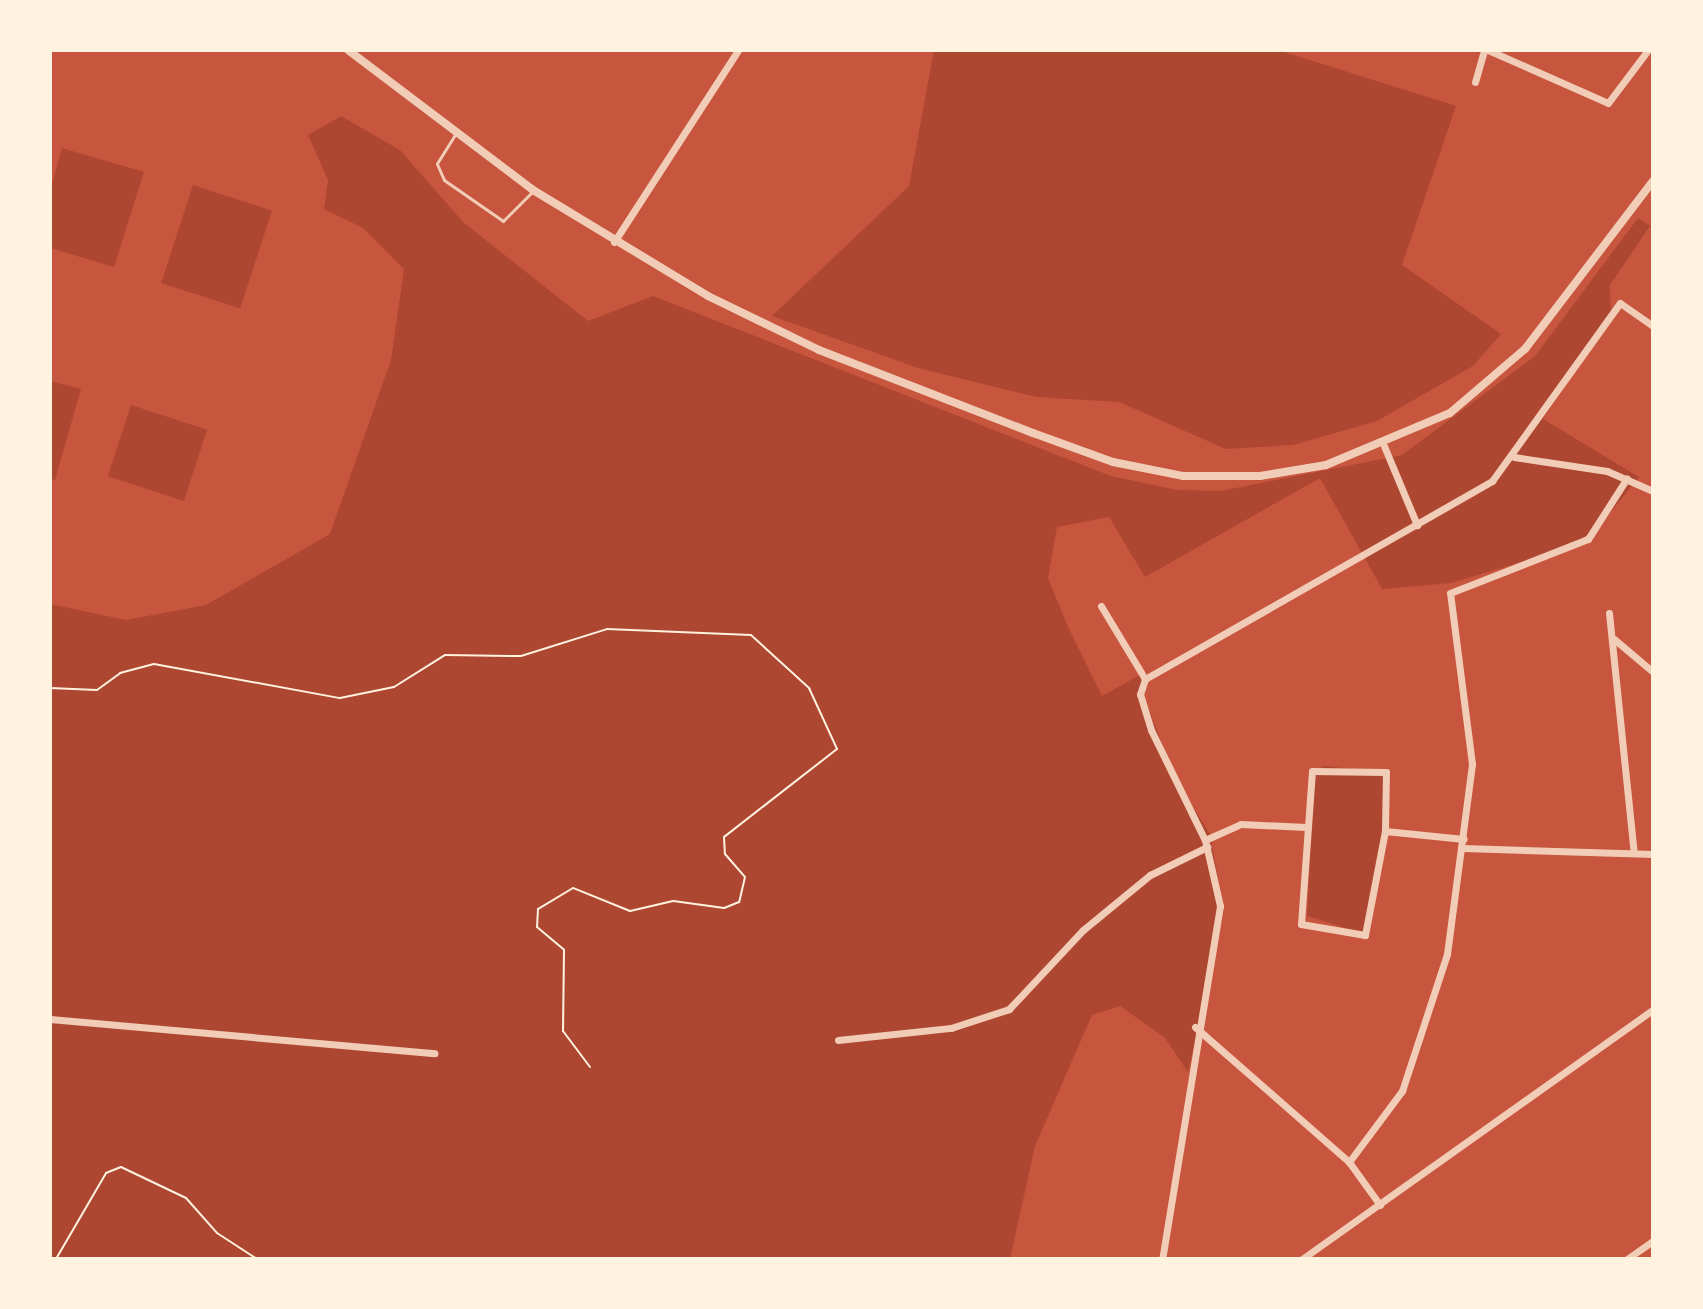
<!DOCTYPE html>
<style>
body{margin:0}
#map{position:relative;width:1703px;height:1309px;overflow:hidden;background:#c8553d;font-family:Quicksand,sans-serif}
div>[style]{position:absolute}
.green>*{inset:0;background:#ae4732;transform-origin:0 0}
.path>*{height:2px;margin:-1px;padding:0 1px;transform-origin:1px;border-radius:1px;background:#fff3e0}
.service>*{height:3px;margin:-1.5px;padding:0 1.5px;transform-origin:1.5px;border-radius:1.5px;background:#f1ccb7}
.minor>*{height:7px;margin:-3.5px;padding:0 3.5px;transform-origin:3.5px;border-radius:3.5px;background:#f1ccb7}
.tertiary>*{height:8px;margin:-4px;padding:0 4px;transform-origin:4px;border-radius:4px;background:#f1ccb7}
span{translate:-50% -50%;white-space:nowrap;text-align:center;line-height:1.15;-webkit-text-stroke:8px #fff3e0;paint-order:stroke}
.frame{position:absolute;inset:0;border:52px solid #fff3e0;pointer-events:none}
</style>
<div id="map">
<div class="green">
<div style="clip-path:polygon(934px 50px,1278px 50px,1456px 106px,1402px 265px,1501px 334px,1473px 366px,1377px 421px,1293px 445px,1226px 449px,1119px 402px,1036px 397px,918px 368px,772px 316px,909px 186px)"></div>
<div style="clip-path:polygon(341px 116px,400px 150px,463px 222px,588px 321px,653px 296px,1111px 476px,1177px 490px,1221px 491px,1402px 455px,1535px 356px,1638px 218px,1650px 226px,1610px 285px,1611px 318px,1543px 419px,1639px 477px,1598px 528px,1564px 549px,1451px 583px,1382px 589px,1320px 478px,1145px 577px,1109px 517px,1057px 527px,1048px 578px,1068px 627px,1102px 696px,1147px 671px,1143px 694px,1176px 780px,1210px 834px,1224px 911px,1188px 1072px,1165px 1038px,1120px 1006px,1092px 1015px,1035px 1146px,1010px 1259px,50px 1259px,50px 604px,126px 620px,206px 605px,330px 534px,391px 360px,404px 269px,363px 228px,324px 209px,328px 180px,308px 135px)"></div>
<div style="clip-path:polygon(62px 148px,144px 172px,114px 267px,50px 248px,50px 191px)"></div>
<div style="left:193px;top:185px;width:83px;height:103px;rotate:18deg"></div>
<div style="clip-path:polygon(50px 381px,81px 389px,55px 480px,50px 479px)"></div>
<div style="left:131px;top:405px;width:80px;height:75px;rotate:18deg"></div>
<div style="clip-path:polygon(1325px 766px,1384px 773px,1386px 824px,1365px 934px,1307px 916px,1315px 770px)"></div>
</div>
<div class="path">
<div style="left:50px;top:688px;width:47px;rotate:2.4deg"></div>
<div style="left:97px;top:690px;width:29px;rotate:-36deg"></div>
<div style="left:120px;top:673px;width:35px;rotate:-15deg"></div>
<div style="left:154px;top:664px;width:189px;rotate:10.4deg"></div>
<div style="left:340px;top:698px;width:55px;rotate:-11.5deg"></div>
<div style="left:394px;top:687px;width:60px;rotate:-32.1deg"></div>
<div style="left:445px;top:655px;width:76px;rotate:0.8deg"></div>
<div style="left:521px;top:656px;width:90px;rotate:-17.4deg"></div>
<div style="left:607px;top:629px;width:144px;rotate:2.4deg"></div>
<div style="left:751px;top:635px;width:79px;rotate:42.4deg"></div>
<div style="left:809px;top:688px;width:67px;rotate:65.3deg"></div>
<div style="left:837px;top:749px;width:143px;rotate:142.1deg"></div>
<div style="left:724px;top:837px;width:17px;rotate:87deg"></div>
<div style="left:725px;top:854px;width:30px;rotate:49deg"></div>
<div style="left:745px;top:877px;width:26px;rotate:103deg"></div>
<div style="left:739px;top:902px;width:16px;rotate:158deg"></div>
<div style="left:724px;top:908px;width:51px;rotate:-172.2deg"></div>
<div style="left:673px;top:901px;width:44px;rotate:166.9deg"></div>
<div style="left:630px;top:911px;width:61px;rotate:-158deg"></div>
<div style="left:573px;top:888px;width:41px;rotate:149deg"></div>
<div style="left:538px;top:909px;width:18px;rotate:93deg"></div>
<div style="left:537px;top:927px;width:35px;rotate:40deg"></div>
<div style="left:564px;top:950px;width:81px;rotate:90.7deg"></div>
<div style="left:563px;top:1031px;width:45px;rotate:53.1deg"></div>
<div style="left:56px;top:1259px;width:99px;rotate:-59.8deg"></div>
<div style="left:106px;top:1173px;width:16px;rotate:-22deg"></div>
<div style="left:121px;top:1167px;width:72px;rotate:25.5deg"></div>
<div style="left:186px;top:1198px;width:47px;rotate:48.5deg"></div>
<div style="left:217px;top:1233px;width:48px;rotate:33deg"></div>
</div>
<div class="service">
<div style="left:456px;top:133px;width:36px;rotate:122deg"></div>
<div style="left:437px;top:164px;width:17px;rotate:66deg"></div>
<div style="left:444px;top:180px;width:72px;rotate:34.8deg"></div>
<div style="left:503px;top:221px;width:41px;rotate:-45deg"></div>
</div>
<div class="minor">
<div style="left:1488px;top:50px;width:131px;rotate:23.8deg"></div>
<div style="left:1608px;top:103px;width:66px;rotate:-53deg"></div>
<div style="left:1475px;top:82px;width:33px;rotate:-74deg"></div>
<div style="left:614px;top:242px;width:229px;rotate:-57.1deg"></div>
<div style="left:1384px;top:446px;width:86px;rotate:67.3deg"></div>
<div style="left:1514px;top:457px;width:94px;rotate:8.6deg"></div>
<div style="left:1607px;top:471px;width:50px;rotate:23.5deg"></div>
<div style="left:1101px;top:606px;width:85px;rotate:58.9deg"></div>
<div style="left:1609px;top:613px;width:241px;rotate:84.1deg"></div>
<div style="left:1614px;top:639px;width:51px;rotate:40.2deg"></div>
<div style="left:1145px;top:679px;width:400px;rotate:-29.7deg"></div>
<div style="left:1492px;top:481px;width:219px;rotate:-54.3deg"></div>
<div style="left:1620px;top:303px;width:40px;rotate:34.9deg"></div>
<div style="left:1145px;top:679px;width:16px;rotate:108deg"></div>
<div style="left:1140px;top:694px;width:38px;rotate:73deg"></div>
<div style="left:1151px;top:730px;width:123px;rotate:63.9deg"></div>
<div style="left:1205px;top:840px;width:68px;rotate:77.2deg"></div>
<div style="left:1220px;top:906px;width:358px;rotate:99.3deg"></div>
<div style="left:1385px;top:831px;width:106px;rotate:100.9deg"></div>
<div style="left:1365px;top:935px;width:65px;rotate:-170.2deg"></div>
<div style="left:1301px;top:924px;width:153px;rotate:-85.9deg"></div>
<div style="left:1312px;top:771px;width:74px;rotate:0.8deg"></div>
<div style="left:1386px;top:772px;width:59px;rotate:91deg"></div>
<div style="left:1385px;top:831px;width:79px;rotate:5.8deg"></div>
<div style="left:1205px;top:840px;width:39px;rotate:-24deg"></div>
<div style="left:1241px;top:824px;width:65px;rotate:2.6deg"></div>
<div style="left:1463px;top:848px;width:190px;rotate:1.8deg"></div>
<div style="left:50px;top:1019px;width:386px;rotate:5.1deg"></div>
<div style="left:1195px;top:1027px;width:205px;rotate:41.2deg"></div>
<div style="left:1349px;top:1162px;width:53px;rotate:54.2deg"></div>
<div style="left:838px;top:1040px;width:114px;rotate:-6.1deg"></div>
<div style="left:951px;top:1028px;width:61px;rotate:-18.1deg"></div>
<div style="left:1009px;top:1009px;width:108px;rotate:-46.9deg"></div>
<div style="left:1083px;top:930px;width:87px;rotate:-39.4deg"></div>
<div style="left:1150px;top:875px;width:64px;rotate:-26.2deg"></div>
<div style="left:1349px;top:1162px;width:89px;rotate:-53.3deg"></div>
<div style="left:1402px;top:1091px;width:144px;rotate:-71.8deg"></div>
<div style="left:1447px;top:954px;width:192px;rotate:-82.5deg"></div>
<div style="left:1472px;top:764px;width:172px;rotate:-97.3deg"></div>
<div style="left:1450px;top:593px;width:148px;rotate:-21.4deg"></div>
<div style="left:1588px;top:539px;width:72px;rotate:-57.4deg"></div>
<div style="left:1302px;top:1259px;width:430px;rotate:-35.4deg"></div>
<div style="left:1627px;top:1259px;width:32px;rotate:-35deg"></div>
</div>
<div class="tertiary">
<div style="left:348px;top:50px;width:232px;rotate:37.1deg"></div>
<div style="left:533px;top:190px;width:205px;rotate:31.2deg"></div>
<div style="left:708px;top:296px;width:123px;rotate:25.9deg"></div>
<div style="left:819px;top:350px;width:230px;rotate:21.2deg"></div>
<div style="left:1033px;top:433px;width:85px;rotate:19.9deg"></div>
<div style="left:1113px;top:462px;width:71px;rotate:11.3deg"></div>
<div style="left:1183px;top:476px;width:77px"></div>
<div style="left:1260px;top:476px;width:67px;rotate:-9.5deg"></div>
<div style="left:1326px;top:465px;width:134px;rotate:-22.8deg"></div>
<div style="left:1450px;top:413px;width:99px;rotate:-40.5deg"></div>
<div style="left:1525px;top:349px;width:211px;rotate:-52.7deg"></div>
</div>
<div class="frame"></div>
</div>
